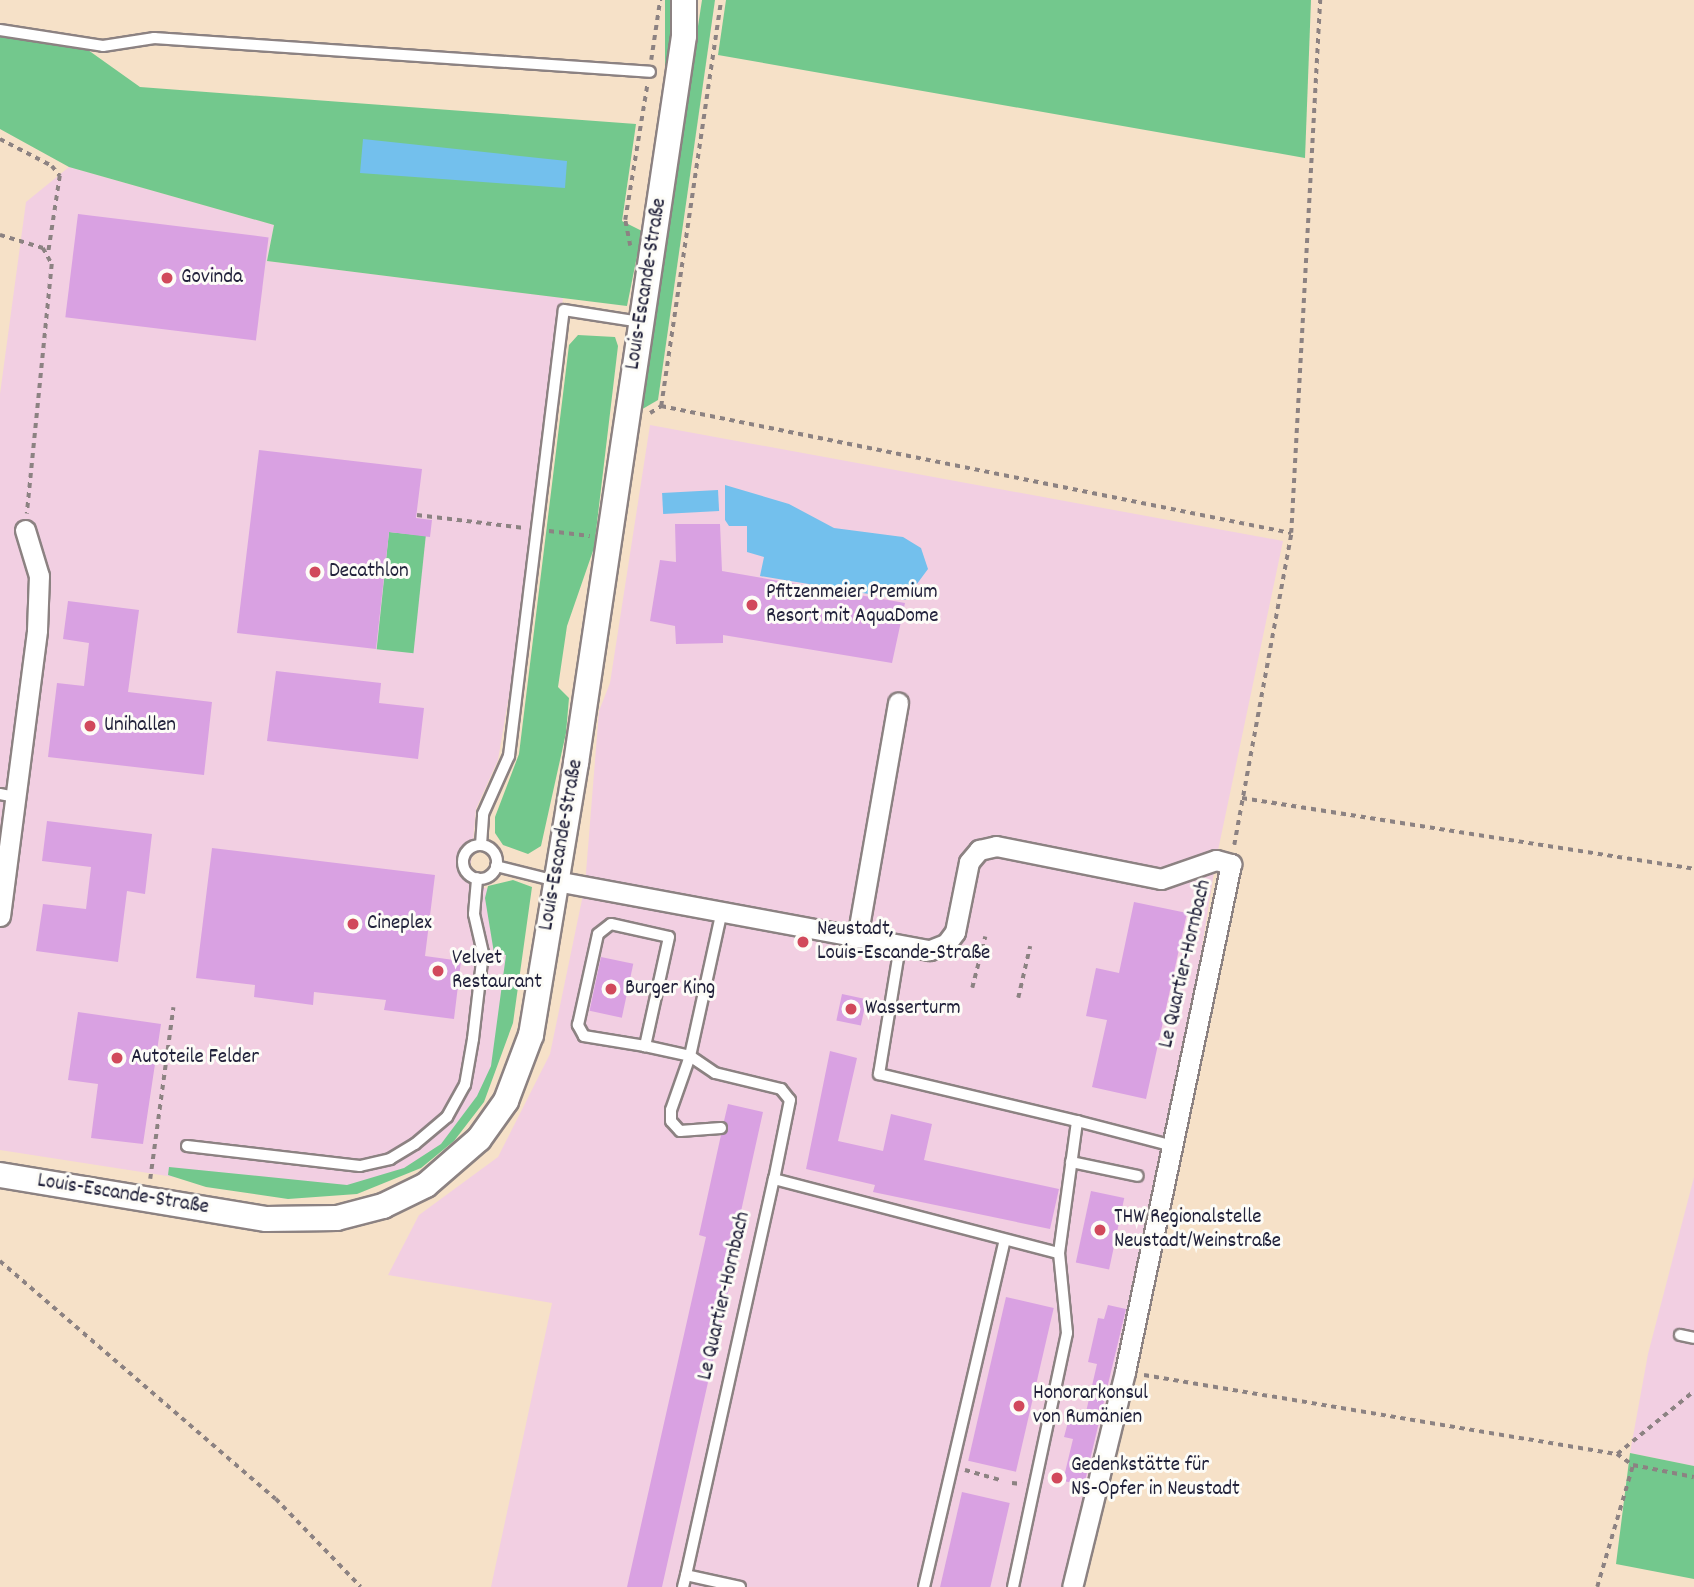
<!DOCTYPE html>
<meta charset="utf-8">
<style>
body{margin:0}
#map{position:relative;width:1694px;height:1587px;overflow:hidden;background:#f6e1c8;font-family:Dekko,sans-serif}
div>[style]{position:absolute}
.built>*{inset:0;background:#f2cfe2}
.green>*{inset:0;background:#73c88d;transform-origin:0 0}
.water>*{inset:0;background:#73c0ed;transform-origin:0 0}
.building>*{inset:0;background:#d9a1e2;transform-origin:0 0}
.path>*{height:3.5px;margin-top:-1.75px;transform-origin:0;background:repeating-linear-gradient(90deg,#8c8282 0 5px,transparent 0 10px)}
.roads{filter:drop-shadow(2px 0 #8c8282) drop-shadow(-2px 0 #8c8282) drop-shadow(0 2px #8c8282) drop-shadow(0 -2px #8c8282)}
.service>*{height:10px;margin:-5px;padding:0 5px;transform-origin:5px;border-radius:5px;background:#fff}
.service>.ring{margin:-5px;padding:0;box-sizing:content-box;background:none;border:10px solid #fff;border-radius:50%}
.minor>*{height:19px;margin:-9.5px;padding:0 9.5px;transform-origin:9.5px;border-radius:9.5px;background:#fff}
.tertiary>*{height:24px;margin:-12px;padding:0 12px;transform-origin:12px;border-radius:12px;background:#fff}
.dots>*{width:19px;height:19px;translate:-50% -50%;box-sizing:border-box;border:4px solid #fdfcf7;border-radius:50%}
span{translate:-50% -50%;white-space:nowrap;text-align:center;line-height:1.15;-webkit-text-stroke:6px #fdfcf7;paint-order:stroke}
.poi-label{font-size:21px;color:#22223b}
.left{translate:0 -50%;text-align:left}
.street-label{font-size:21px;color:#22223b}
</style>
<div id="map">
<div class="built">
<div style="clip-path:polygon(69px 167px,274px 225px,267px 261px,563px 298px,519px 637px,498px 760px,476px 809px,469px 885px,522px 895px,494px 1074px,445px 1146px,411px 1169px,366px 1188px,290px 1195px,0 1150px,0 394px,26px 202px)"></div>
<div style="clip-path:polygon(650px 425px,1283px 541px,1216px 860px,1131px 1387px,1083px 1587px,491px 1587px,552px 1303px,388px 1275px,419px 1215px,498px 1157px,550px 1054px,585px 885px,599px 711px,610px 683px)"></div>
<div style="clip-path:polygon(1694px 1177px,1694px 1466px,1630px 1453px,1648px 1354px)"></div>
</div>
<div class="green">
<div style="left:665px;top:0;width:13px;height:217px"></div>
<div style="clip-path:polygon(702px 0,715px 0,658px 400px,639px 411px)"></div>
<div style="clip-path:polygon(726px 0,1311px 0,1305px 158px,718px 55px)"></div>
<div style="clip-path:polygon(0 36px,88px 50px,140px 87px,636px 124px,622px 221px,642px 231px,627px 306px,267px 261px,274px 225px,69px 167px,0 129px)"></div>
<div style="clip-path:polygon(578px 335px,615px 337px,618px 346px,594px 548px,567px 626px,558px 687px,569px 698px,566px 733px,541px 846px,528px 854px,503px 845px,495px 833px,495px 817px,519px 754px,569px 345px)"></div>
<div style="left:389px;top:532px;width:37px;height:118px;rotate:6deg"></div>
<div style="clip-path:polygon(513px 880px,532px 887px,513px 1023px,484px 1102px,454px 1141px,421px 1168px,357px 1194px,288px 1199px,206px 1187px,168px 1175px,169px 1167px,347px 1185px,404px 1168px,441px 1144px,477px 1096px,491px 1066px,506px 955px,494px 953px,485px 898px,488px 886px)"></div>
<div style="clip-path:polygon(1630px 1453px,1694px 1466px,1694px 1579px,1616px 1564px)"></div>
</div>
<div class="water">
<div style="clip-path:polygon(363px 139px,567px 161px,565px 188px,360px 173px)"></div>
<div style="clip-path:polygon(725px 485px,789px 504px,834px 528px,903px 537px,921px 548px,928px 569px,905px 600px,760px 576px,764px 557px,747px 552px,747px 526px,729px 526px,725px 520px)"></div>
<div style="left:718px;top:490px;width:21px;height:56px;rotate:87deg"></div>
</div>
<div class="building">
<div style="left:78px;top:214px;width:192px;height:104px;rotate:7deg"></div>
<div style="clip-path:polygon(259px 450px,422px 469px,416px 518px,432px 520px,430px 537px,389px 532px,376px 649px,237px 633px)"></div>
<div style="clip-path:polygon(675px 524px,720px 524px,722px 571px,905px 603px,892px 663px,723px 635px,723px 643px,676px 644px,675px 626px,650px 621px,660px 560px,676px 562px)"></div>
<div style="clip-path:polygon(68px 601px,139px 610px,128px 692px,212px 702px,204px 775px,48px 757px,57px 683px,84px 686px,89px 643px,63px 639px)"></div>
<div style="clip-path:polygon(276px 671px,381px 683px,379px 703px,424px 708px,418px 759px,267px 741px)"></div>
<div style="clip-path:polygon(47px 821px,152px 834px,145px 894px,127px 891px,118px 962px,36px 951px,43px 904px,86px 909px,91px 867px,42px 861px)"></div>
<div style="clip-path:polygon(212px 848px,435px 875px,425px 956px,461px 961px,454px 1019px,384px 1010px,386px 1000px,314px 992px,313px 1005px,254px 997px,255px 985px,196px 978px)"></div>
<div style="clip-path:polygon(1134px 902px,1187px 913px,1146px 1099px,1092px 1087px,1107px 1020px,1086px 1016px,1096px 968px,1119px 973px)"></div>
<div style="left:601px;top:957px;width:33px;height:55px;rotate:12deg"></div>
<div style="left:842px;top:994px;width:25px;height:27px;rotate:12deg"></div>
<div style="clip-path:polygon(78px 1012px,161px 1024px,143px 1144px,91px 1138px,98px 1084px,68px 1080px)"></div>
<div style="clip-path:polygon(830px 1051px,857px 1058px,838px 1141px,883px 1151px,891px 1114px,932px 1124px,924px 1160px,1059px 1189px,1050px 1229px,873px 1192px,875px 1185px,806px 1169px)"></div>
<div style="clip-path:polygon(728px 1104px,763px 1112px,728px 1270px,733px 1271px,662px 1587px,627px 1587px,706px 1237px,699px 1235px,721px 1135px,728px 1131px,724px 1121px)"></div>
<div style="left:1091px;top:1191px;width:34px;height:73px;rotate:12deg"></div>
<div style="left:1006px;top:1297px;width:49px;height:168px;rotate:13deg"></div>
<div style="clip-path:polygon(1108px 1305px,1126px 1309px,1084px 1485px,1063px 1481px,1073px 1439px,1064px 1437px,1068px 1422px,1083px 1425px,1097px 1364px,1088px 1362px,1098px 1318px,1104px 1319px)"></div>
<div style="left:962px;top:1492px;width:49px;height:98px;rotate:13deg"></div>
</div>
<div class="path">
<div style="left:651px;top:60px;width:61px;rotate:-81.5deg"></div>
<div style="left:0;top:139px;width:59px;rotate:27.4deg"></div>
<div style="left:52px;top:166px;width:13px;rotate:51deg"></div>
<div style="left:60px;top:176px;width:80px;rotate:98.6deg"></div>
<div style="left:0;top:235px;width:45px;rotate:16.8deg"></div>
<div style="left:43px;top:248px;width:18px;rotate:61deg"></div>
<div style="left:52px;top:264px;width:251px;rotate:95.7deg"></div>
<div style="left:630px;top:246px;width:26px;rotate:-101deg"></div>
<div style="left:625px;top:220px;width:137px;rotate:-80.7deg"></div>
<div style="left:661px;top:406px;width:410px;rotate:-81.6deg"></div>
<div style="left:650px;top:413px;width:13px;rotate:-32deg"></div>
<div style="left:661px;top:406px;width:643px;rotate:11.4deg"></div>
<div style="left:417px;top:515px;width:108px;rotate:6.9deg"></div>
<div style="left:549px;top:531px;width:41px;rotate:7deg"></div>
<div style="left:1242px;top:798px;width:458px;rotate:8.9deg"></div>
<div style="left:1234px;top:845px;width:317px;rotate:-79.6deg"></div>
<div style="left:1291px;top:533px;width:534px;rotate:-86.89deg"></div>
<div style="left:972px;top:988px;width:53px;rotate:-75.7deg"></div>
<div style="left:1018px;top:998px;width:53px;rotate:-77deg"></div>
<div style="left:150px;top:1179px;width:173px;rotate:-82.3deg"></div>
<div style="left:0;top:1261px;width:364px;rotate:40.8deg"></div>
<div style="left:276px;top:1499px;width:122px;rotate:46deg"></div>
<div style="left:1144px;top:1375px;width:480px;rotate:9.5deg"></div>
<div style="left:1617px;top:1454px;width:19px;rotate:35deg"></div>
<div style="left:1633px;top:1465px;width:62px;rotate:11.1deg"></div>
<div style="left:1617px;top:1454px;width:99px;rotate:-39.3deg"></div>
<div style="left:965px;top:1470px;width:36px;rotate:16deg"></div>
<div style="left:1012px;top:1483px;width:10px;rotate:6deg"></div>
<div style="left:1597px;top:1587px;width:127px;rotate:-73.6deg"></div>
</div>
<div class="roads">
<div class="service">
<div style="left:0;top:30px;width:104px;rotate:8.8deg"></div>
<div style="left:103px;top:46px;width:52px;rotate:-8.9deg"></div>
<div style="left:154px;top:38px;width:497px;rotate:3.9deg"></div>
<div style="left:0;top:794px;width:16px;rotate:11deg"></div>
<div style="left:481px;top:845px;width:31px;rotate:-86deg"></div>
<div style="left:483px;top:814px;width:64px;rotate:-65.9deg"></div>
<div style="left:509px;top:756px;width:449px;rotate:-83deg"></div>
<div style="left:564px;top:310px;width:78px;rotate:8.9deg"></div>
<div class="ring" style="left:463px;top:845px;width:24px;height:24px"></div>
<div style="left:496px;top:866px;width:62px;rotate:14deg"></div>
<div style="left:900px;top:946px;width:130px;rotate:99.3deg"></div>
<div style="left:879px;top:1074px;width:204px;rotate:13.4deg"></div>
<div style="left:645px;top:1046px;width:62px;rotate:-170.7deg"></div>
<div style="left:584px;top:1036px;width:13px;rotate:-119deg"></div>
<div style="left:578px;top:1025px;width:93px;rotate:-77.6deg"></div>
<div style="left:598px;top:934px;width:16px;rotate:-38deg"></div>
<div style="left:611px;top:924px;width:59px;rotate:12.6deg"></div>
<div style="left:669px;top:937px;width:112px;rotate:102.4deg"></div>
<div style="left:645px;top:1046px;width:46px;rotate:12.5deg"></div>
<div style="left:690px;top:1056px;width:30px;rotate:34deg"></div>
<div style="left:715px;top:1073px;width:68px;rotate:13.6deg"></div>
<div style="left:781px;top:1089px;width:14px;rotate:51deg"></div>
<div style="left:790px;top:1100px;width:81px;rotate:101.4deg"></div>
<div style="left:721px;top:1128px;width:41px;rotate:175.8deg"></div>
<div style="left:680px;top:1131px;width:13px;rotate:-132deg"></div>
<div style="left:671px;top:1121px;width:11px;rotate:-90deg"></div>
<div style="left:671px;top:1110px;width:57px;rotate:-70.6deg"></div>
<div style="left:690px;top:1056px;width:148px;rotate:-77.6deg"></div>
<div style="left:187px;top:1146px;width:174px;rotate:6.6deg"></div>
<div style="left:360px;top:1166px;width:31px;rotate:-13deg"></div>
<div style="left:390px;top:1159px;width:29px;rotate:-31deg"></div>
<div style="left:415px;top:1144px;width:42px;rotate:-40.2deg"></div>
<div style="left:447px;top:1117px;width:37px;rotate:-61deg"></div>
<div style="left:465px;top:1085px;width:47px;rotate:-80.1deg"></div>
<div style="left:473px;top:1039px;width:87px;rotate:-83.4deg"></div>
<div style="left:483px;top:953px;width:40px;rotate:-103deg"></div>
<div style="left:474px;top:914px;width:36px;rotate:-85deg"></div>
<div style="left:1071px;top:1162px;width:68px;rotate:11.8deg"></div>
<div style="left:1680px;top:1335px;width:14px;rotate:12deg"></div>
<div style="left:683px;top:1587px;width:12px;rotate:-76deg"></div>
<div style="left:740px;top:1587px;width:55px;rotate:-167.5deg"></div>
<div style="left:686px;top:1575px;width:406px;rotate:-77.5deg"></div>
<div style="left:774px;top:1179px;width:294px;rotate:14.6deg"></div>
<div style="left:924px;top:1587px;width:356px;rotate:-76.9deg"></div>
<div style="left:1013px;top:1587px;width:260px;rotate:-78deg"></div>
<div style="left:1067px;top:1333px;width:80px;rotate:-95.7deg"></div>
<div style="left:1059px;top:1253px;width:133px;rotate:-82.2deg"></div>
<div style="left:1077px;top:1121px;width:95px;rotate:14.6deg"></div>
</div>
<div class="minor">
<div style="left:556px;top:881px;width:380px;rotate:10.5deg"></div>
<div style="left:930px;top:950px;width:17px;rotate:-21deg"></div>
<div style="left:946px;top:944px;width:15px;rotate:-53deg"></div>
<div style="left:955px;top:932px;width:71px;rotate:-78.7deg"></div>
<div style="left:969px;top:862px;width:16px;rotate:-50deg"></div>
<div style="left:979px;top:850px;width:17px;rotate:-13deg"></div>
<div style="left:996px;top:846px;width:168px;rotate:11.3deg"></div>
<div style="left:1161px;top:879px;width:58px;rotate:-19.1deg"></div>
<div style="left:1216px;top:860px;width:16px;rotate:15deg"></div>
<div style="left:1231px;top:864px;width:519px;rotate:101.79deg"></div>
<div style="left:1125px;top:1372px;width:221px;rotate:103.8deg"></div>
<div style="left:0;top:916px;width:288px;rotate:-82.6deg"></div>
<div style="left:37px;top:630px;width:54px;rotate:-87.9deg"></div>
<div style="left:39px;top:576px;width:48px;rotate:-106.9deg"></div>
<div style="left:857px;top:938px;width:239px;rotate:-80.1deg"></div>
</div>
<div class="tertiary">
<div style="left:0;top:1175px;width:270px;rotate:9.4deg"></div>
<div style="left:266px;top:1219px;width:71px;rotate:-0.8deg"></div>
<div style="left:337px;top:1218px;width:48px;rotate:-14.6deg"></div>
<div style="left:383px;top:1206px;width:48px;rotate:-26deg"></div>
<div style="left:426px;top:1185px;width:70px;rotate:-41deg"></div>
<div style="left:479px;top:1139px;width:47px;rotate:-54.6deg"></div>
<div style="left:506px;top:1101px;width:71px;rotate:-69.3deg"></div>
<div style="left:531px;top:1035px;width:276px;rotate:-80.6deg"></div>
<div style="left:576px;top:763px;width:735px;rotate:-81.55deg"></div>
<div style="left:684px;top:36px;width:36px;rotate:-90deg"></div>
</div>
</div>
<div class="dots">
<div style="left:167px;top:278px;background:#d1495b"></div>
<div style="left:315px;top:572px;background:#d1495b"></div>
<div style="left:752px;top:605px;background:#d1495b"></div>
<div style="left:90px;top:726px;background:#d1495b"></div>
<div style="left:353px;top:924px;background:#d1495b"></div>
<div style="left:803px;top:942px;background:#d1495b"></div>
<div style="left:438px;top:971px;background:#d1495b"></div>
<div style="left:611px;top:989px;background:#d1495b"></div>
<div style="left:851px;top:1009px;background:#d1495b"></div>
<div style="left:117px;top:1058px;background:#d1495b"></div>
<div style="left:1100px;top:1230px;background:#d1495b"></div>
<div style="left:1019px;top:1406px;background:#d1495b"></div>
<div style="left:1057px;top:1478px;background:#d1495b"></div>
</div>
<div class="poi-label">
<span class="left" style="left:181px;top:278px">Govinda</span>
<span class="left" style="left:329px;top:572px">Decathlon</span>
<span class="left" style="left:766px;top:605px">Pfitzenmeier Premium<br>Resort mit AquaDome</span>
<span class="left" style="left:104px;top:726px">Unihallen</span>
<span class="left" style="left:367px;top:924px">Cineplex</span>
<span class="left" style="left:817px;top:942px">Neustadt,<br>Louis-Escande-Straße</span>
<span class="left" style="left:452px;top:971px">Velvet<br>Restaurant</span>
<span class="left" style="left:625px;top:989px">Burger King</span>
<span class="left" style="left:865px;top:1009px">Wasserturm</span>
<span class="left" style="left:131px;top:1058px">Autoteile Felder</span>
<span class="left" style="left:1114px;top:1230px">THW Regionalstelle<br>Neustadt/Weinstraße</span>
<span class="left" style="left:1033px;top:1406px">Honorarkonsul<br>von Rumänien</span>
<span class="left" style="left:1071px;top:1478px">Gedenkstätte für<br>NS-Opfer in Neustadt</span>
</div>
<div class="street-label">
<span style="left:647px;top:284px;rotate:-81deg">Louis-Escande-Straße</span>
<span style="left:562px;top:845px;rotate:-80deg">Louis-Escande-Straße</span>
<span style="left:1186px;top:964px;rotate:-77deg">Le Quartier-Hornbach</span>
<span style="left:123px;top:1195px;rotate:9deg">Louis-Escande-Straße</span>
<span style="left:725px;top:1296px;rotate:-77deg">Le Quartier-Hornbach</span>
</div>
</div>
